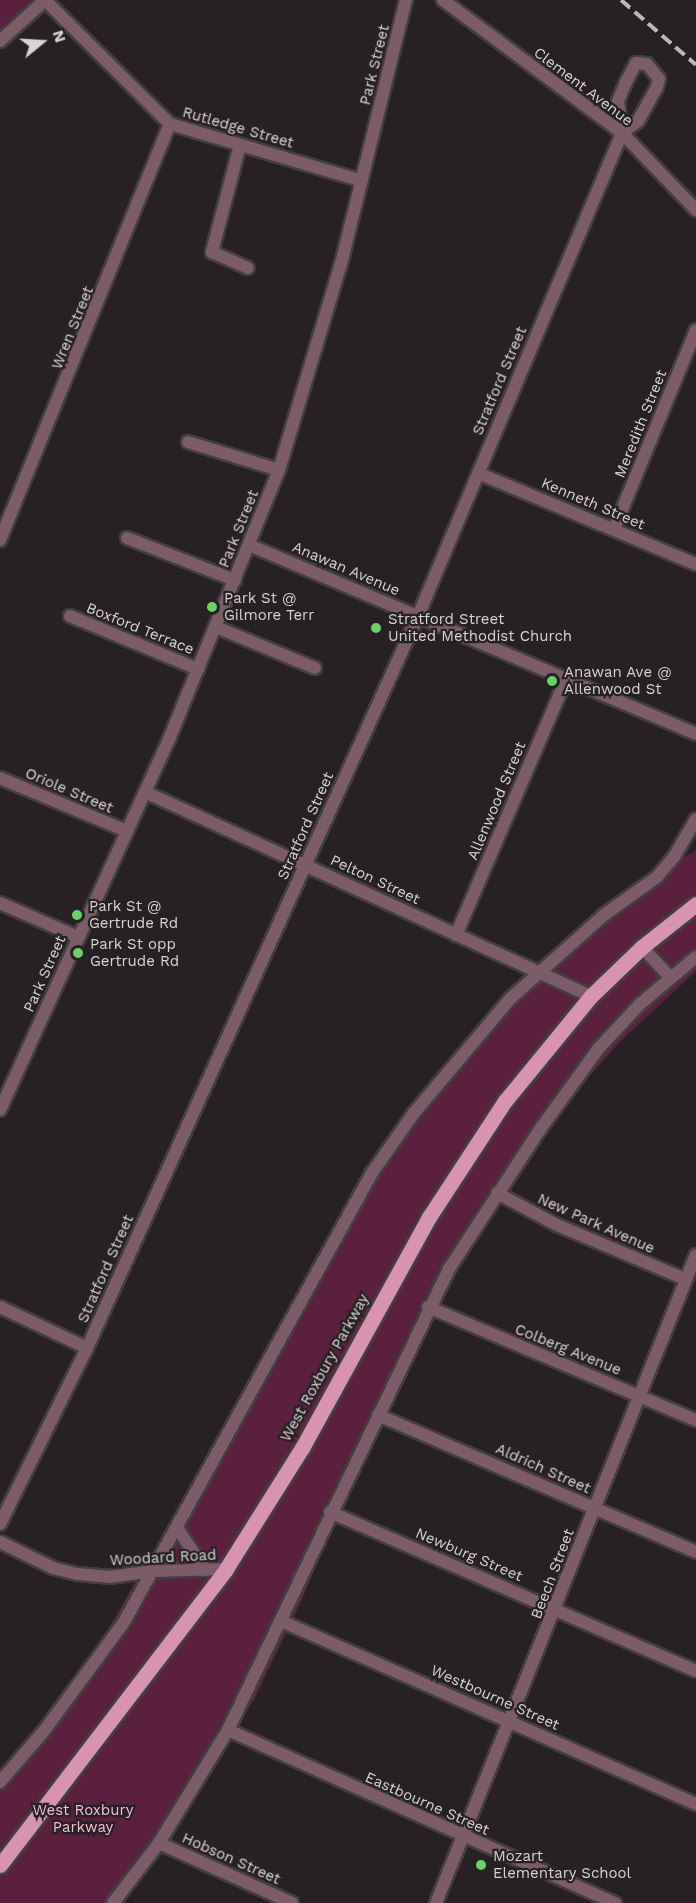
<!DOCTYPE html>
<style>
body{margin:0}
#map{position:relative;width:696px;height:1903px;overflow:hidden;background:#282124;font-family:"Work Sans",sans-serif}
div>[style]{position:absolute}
.green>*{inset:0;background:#5a203d}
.roads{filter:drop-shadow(2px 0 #443e40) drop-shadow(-2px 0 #443e40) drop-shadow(0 2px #443e40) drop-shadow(0 -2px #443e40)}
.minor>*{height:12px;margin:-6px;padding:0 6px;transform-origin:6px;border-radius:6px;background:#7c5c69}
.major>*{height:15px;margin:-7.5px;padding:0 7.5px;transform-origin:7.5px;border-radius:7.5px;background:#d793b0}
.rail>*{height:4px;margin-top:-2px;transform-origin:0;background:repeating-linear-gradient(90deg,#bcb8b9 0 12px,transparent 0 18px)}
.dots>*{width:16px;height:16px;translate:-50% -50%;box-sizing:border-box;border:3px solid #282124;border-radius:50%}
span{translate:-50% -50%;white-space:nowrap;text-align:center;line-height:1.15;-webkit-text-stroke:4.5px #282124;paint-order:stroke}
.street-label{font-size:15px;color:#d8d4d5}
.poi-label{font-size:15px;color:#d8d4d5}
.left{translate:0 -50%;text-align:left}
.park-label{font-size:15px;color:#fbbbd6}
.north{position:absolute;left:12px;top:12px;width:60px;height:60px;-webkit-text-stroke:4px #282124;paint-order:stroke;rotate:72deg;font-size:16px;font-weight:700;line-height:24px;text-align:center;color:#d8d4d5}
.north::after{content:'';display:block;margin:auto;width:21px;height:27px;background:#d8d4d5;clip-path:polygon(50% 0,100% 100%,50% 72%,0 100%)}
</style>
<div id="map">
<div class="green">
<div style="clip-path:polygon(0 0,37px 0,0 31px)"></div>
<div style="clip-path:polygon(696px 850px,696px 971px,621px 1041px,564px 1104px,443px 1292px,340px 1505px,302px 1600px,255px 1698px,157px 1856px,123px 1903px,0 1903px,0 1787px,93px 1656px,134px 1584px,175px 1533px,194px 1481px,364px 1182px,522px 991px,537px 964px,575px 932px,634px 897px,669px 866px)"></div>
</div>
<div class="roads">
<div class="minor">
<div style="left:45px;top:0;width:176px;rotate:44.8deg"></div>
<div style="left:170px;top:124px;width:200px;rotate:16.5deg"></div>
<div style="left:443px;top:0;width:223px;rotate:36.6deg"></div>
<div style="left:622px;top:133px;width:107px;rotate:46.1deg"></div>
<div style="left:0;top:41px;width:61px;rotate:-42.3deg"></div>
<div style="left:240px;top:145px;width:111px;rotate:104.7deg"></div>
<div style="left:212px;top:252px;width:39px;rotate:24deg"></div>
<div style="left:188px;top:442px;width:95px;rotate:17.1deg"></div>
<div style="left:478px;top:473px;width:236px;rotate:22.7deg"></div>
<div style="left:614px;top:529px;width:215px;rotate:-67.6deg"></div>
<div style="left:127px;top:538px;width:116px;rotate:21.3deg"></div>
<div style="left:0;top:540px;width:449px;rotate:-67.8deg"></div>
<div style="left:249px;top:545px;width:485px;rotate:22.9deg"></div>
<div style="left:70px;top:616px;width:139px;rotate:22.5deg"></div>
<div style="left:216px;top:627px;width:107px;rotate:22.5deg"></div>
<div style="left:0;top:778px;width:138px;rotate:22.7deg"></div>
<div style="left:145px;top:792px;width:490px;rotate:24.6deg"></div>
<div style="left:0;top:903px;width:85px;rotate:23.6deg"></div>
<div style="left:456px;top:935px;width:278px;rotate:-66.7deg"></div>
<div style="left:642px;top:947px;width:41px;rotate:47deg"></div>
<div style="left:0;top:1110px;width:410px;rotate:-65.5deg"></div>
<div style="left:170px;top:737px;width:288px;rotate:-67.8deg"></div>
<div style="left:279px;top:470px;width:223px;rotate:-73.3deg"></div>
<div style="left:343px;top:256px;width:264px;rotate:-76.2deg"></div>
<div style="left:497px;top:1193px;width:68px;rotate:28.1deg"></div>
<div style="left:557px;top:1225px;width:139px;rotate:22.9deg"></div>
<div style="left:0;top:1307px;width:96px;rotate:25.2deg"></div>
<div style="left:428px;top:1307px;width:291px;rotate:22.9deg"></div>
<div style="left:378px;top:1415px;width:346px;rotate:23.3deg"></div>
<div style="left:330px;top:1512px;width:399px;rotate:23.5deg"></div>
<div style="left:0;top:1524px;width:196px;rotate:-63.7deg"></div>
<div style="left:87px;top:1348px;width:803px;rotate:-65.67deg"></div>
<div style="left:418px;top:616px;width:524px;rotate:-67.1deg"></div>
<div style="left:622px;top:133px;width:32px;rotate:-97deg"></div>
<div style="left:618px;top:101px;width:21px;rotate:-67deg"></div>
<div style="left:626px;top:82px;width:21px;rotate:-62deg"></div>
<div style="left:636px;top:63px;width:11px;rotate:5deg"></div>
<div style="left:647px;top:64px;width:19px;rotate:51deg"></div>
<div style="left:659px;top:79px;width:8px;rotate:104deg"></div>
<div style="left:657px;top:87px;width:39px;rotate:119deg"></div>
<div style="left:638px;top:121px;width:20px;rotate:143deg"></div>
<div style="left:178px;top:1529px;width:49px;rotate:56.6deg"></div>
<div style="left:0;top:1542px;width:59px;rotate:26.1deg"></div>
<div style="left:53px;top:1568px;width:25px;rotate:14deg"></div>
<div style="left:77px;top:1574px;width:32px;rotate:5deg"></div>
<div style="left:109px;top:1577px;width:45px;rotate:-7.6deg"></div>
<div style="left:154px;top:1571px;width:72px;rotate:-1.6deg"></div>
<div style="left:281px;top:1621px;width:454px;rotate:23.8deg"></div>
<div style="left:228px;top:1730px;width:424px;rotate:24.1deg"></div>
<div style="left:0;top:1782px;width:67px;rotate:-49.2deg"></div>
<div style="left:44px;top:1731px;width:135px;rotate:-53.7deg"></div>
<div style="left:124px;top:1622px;width:513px;rotate:-61.09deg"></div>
<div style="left:372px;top:1173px;width:73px;rotate:-55deg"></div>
<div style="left:414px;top:1113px;width:150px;rotate:-49.9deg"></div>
<div style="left:511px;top:998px;width:125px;rotate:-41.7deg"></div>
<div style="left:604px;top:915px;width:65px;rotate:-35.6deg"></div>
<div style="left:657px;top:877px;width:26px;rotate:-50deg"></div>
<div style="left:674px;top:857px;width:44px;rotate:-59.9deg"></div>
<div style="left:159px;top:1843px;width:146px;rotate:24.3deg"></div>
<div style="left:113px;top:1903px;width:76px;rotate:-52.5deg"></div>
<div style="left:159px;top:1843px;width:132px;rotate:-58.6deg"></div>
<div style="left:228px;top:1730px;width:511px;rotate:-64.39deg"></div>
<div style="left:449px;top:1269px;width:168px;rotate:-56.9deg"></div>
<div style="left:541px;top:1128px;width:99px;rotate:-54.1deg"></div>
<div style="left:599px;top:1048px;width:60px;rotate:-47deg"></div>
<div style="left:640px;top:1004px;width:73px;rotate:-40deg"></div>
<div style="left:436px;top:1903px;width:698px;rotate:-68.14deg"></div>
</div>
<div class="major">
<div style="left:0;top:1865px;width:372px;rotate:-52.6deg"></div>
<div style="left:226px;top:1569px;width:143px;rotate:-57.9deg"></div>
<div style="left:302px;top:1448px;width:264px;rotate:-61.2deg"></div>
<div style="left:429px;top:1217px;width:139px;rotate:-56.8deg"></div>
<div style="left:505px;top:1101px;width:136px;rotate:-50.7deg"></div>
<div style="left:591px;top:996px;width:71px;rotate:-43.9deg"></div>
<div style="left:642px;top:947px;width:69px;rotate:-38.5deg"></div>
</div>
</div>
<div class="rail">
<div style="left:621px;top:0;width:99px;rotate:40.9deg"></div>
</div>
<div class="dots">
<div style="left:212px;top:607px;background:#67d465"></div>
<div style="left:376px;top:628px;background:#67d465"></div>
<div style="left:552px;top:681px;background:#67d465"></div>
<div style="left:77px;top:915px;background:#67d465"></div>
<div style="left:78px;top:953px;background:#67d465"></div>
<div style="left:481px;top:1865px;background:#67d465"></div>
</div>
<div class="street-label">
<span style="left:375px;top:65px;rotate:-76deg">Park Street</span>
<span style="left:583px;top:87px;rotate:37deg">Clement Avenue</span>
<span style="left:238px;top:128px;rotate:16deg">Rutledge Street</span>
<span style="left:73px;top:328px;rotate:-68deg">Wren Street</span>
<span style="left:500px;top:381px;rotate:-67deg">Stratford Street</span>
<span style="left:641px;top:424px;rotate:-68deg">Meredith Street</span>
<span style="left:593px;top:504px;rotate:23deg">Kenneth Street</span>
<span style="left:239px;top:529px;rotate:-68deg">Park Street</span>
<span style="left:346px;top:569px;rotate:23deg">Anawan Avenue</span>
<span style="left:140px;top:629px;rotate:22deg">Boxford Terrace</span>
<span style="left:69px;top:791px;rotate:23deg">Oriole Street</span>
<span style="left:497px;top:801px;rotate:-67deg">Allenwood Street</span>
<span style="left:306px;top:826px;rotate:-66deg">Stratford Street</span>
<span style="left:375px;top:880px;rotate:25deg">Pelton Street</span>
<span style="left:45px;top:974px;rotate:-66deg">Park Street</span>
<span style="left:596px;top:1224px;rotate:24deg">New Park Avenue</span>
<span style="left:106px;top:1269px;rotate:-66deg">Stratford Street</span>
<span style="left:568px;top:1350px;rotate:22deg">Colberg Avenue</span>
<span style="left:325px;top:1368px;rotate:-61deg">West Roxbury Parkway</span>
<span style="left:543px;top:1469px;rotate:24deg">Aldrich Street</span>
<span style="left:469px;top:1555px;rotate:23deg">Newburg Street</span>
<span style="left:163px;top:1558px;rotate:-3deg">Woodard Road</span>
<span style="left:553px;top:1574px;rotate:-69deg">Beech Street</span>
<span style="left:495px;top:1698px;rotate:24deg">Westbourne Street</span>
<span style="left:427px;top:1804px;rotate:24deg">Eastbourne Street</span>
<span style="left:231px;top:1859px;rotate:24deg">Hobson Street</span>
</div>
<div class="poi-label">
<span class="left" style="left:224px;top:607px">Park St @<br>Gilmore Terr</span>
<span class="left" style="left:388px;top:628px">Stratford Street<br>United Methodist Church</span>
<span class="left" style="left:564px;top:681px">Anawan Ave @<br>Allenwood St</span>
<span class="left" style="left:89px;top:915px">Park St @<br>Gertrude Rd</span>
<span class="left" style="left:90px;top:953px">Park St opp<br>Gertrude Rd</span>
<span class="left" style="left:493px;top:1865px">Mozart<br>Elementary School</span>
</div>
<div class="park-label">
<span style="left:83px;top:1819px">West Roxbury<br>Parkway</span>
</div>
<div class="north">N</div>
</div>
